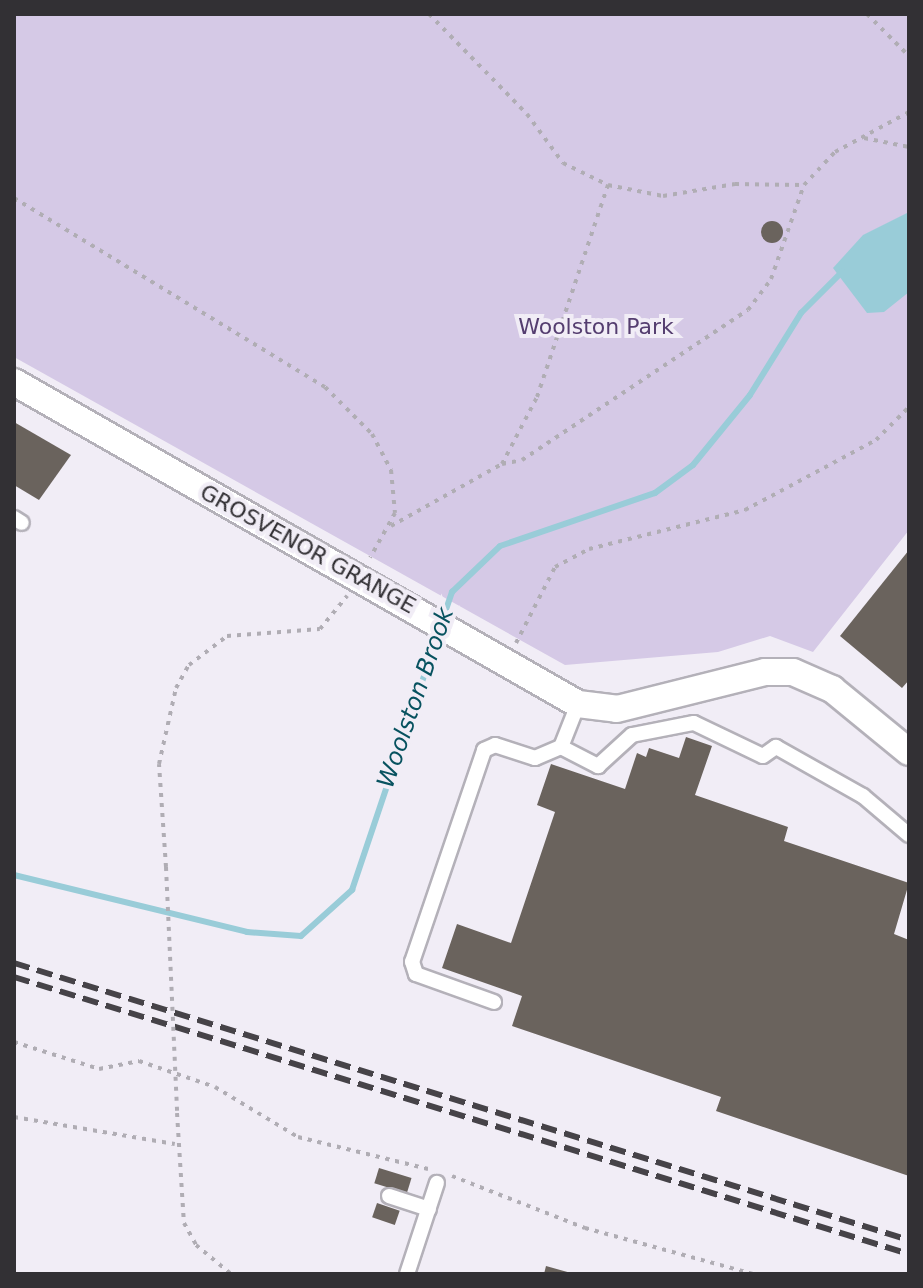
<!DOCTYPE html>
<style>
body{margin:0}
#map{position:relative;width:923px;height:1288px;overflow:hidden;background:#f1edf6;font-family:"DejaVu Sans",sans-serif}
div>[style]{position:absolute}
.green>*{inset:0;background:#d5c9e6}
.water>*{inset:0;background:#99ccd8}
.stream>*{height:6px;margin:-3px;padding:0 3px;transform-origin:3px;border-radius:3px;background:#99ccd8}
.building>*{inset:0;background:#6a635d;transform-origin:0 0}
.round{border-radius:50%}
.path>*{height:4px;margin-top:-2px;transform-origin:0;background:repeating-linear-gradient(90deg,#b0adb4 0 4px,transparent 0 10px)}
.roads{filter:drop-shadow(2px 0 #b4b1b9) drop-shadow(-2px 0 #b4b1b9) drop-shadow(0 2px #b4b1b9) drop-shadow(0 -2px #b4b1b9)}
.service>*{height:14px;margin:-7px;padding:0 7px;transform-origin:7px;border-radius:7px;background:#fff}
.minor>*{height:26px;margin:-13px;padding:0 13px;transform-origin:13px;border-radius:13px;background:#fff}
.rail>*{height:6px;margin-top:-3px;transform-origin:0;background:repeating-linear-gradient(90deg,#464348 0 16px,transparent 0 24px)}
.path-bridge>*{height:4px;margin-top:-2px;transform-origin:0;background:repeating-linear-gradient(90deg,#b0adb4 0 4px,transparent 0 10px)}
span{translate:-50% -50%;white-space:nowrap;text-align:center;line-height:1.15;-webkit-text-stroke:8px #f1edf6;paint-order:stroke}
.park-label{font-size:22px;color:#553e70}
.street-label{font-size:22px;color:#323034}
.water-label{font-size:24px;color:#07525f;font-style:italic}
.frame{position:absolute;inset:0;border:16px solid #323034;pointer-events:none}
</style>
<div id="map">
<div class="green">
<div style="clip-path:polygon(14px 14px,909px 14px,909px 530px,813px 652px,770px 636px,718px 652px,565px 665px,14px 357px)"></div>
</div>
<div class="water">
<div style="clip-path:polygon(909px 212px,909px 292px,884px 312px,867px 313px,833px 268px,863px 235px)"></div>
</div>
<div class="stream">
<div style="left:442px;top:621px;width:31px;rotate:-71deg"></div>
<div style="left:452px;top:592px;width:66px;rotate:-43.8deg"></div>
<div style="left:500px;top:546px;width:164px;rotate:-18.9deg"></div>
<div style="left:655px;top:493px;width:47px;rotate:-36.4deg"></div>
<div style="left:693px;top:465px;width:90px;rotate:-50.8deg"></div>
<div style="left:750px;top:395px;width:97px;rotate:-58.1deg"></div>
<div style="left:801px;top:313px;width:58px;rotate:-45deg"></div>
<div style="left:14px;top:875px;width:240px;rotate:13.7deg"></div>
<div style="left:247px;top:932px;width:54px;rotate:4.2deg"></div>
<div style="left:301px;top:936px;width:69px;rotate:-42deg"></div>
<div style="left:352px;top:890px;width:272px;rotate:-71.4deg"></div>
</div>
<div class="building">
<div class="round" style="left:761px;top:221px;width:22px;height:22px"></div>
<div style="clip-path:polygon(14px 422px,71px 455px,39px 500px,14px 485px)"></div>
<div style="clip-path:polygon(909px 550px,909px 680px,902px 688px,840px 636px)"></div>
<div style="clip-path:polygon(686px 737px,712px 746px,695px 795px,788px 827px,784px 841px,909px 883px,894px 934px,909px 940px,909px 1176px,716px 1111px,721px 1097px,512px 1026px,522px 996px,442px 968px,457px 924px,511px 943px,555px 812px,537px 805px,551px 764px,625px 789px,637px 753px,646px 757px,649px 748px,679px 758px)"></div>
<div style="left:379px;top:1168px;width:34px;height:16px;rotate:17deg"></div>
<div style="left:377px;top:1203px;width:24px;height:15px;rotate:19deg"></div>
<div style="clip-path:polygon(546px 1266px,571px 1273px,571px 1274px,544px 1274px)"></div>
</div>
<div class="path">
<div style="left:429px;top:14px;width:140px;rotate:45.6deg"></div>
<div style="left:527px;top:114px;width:61px;rotate:53.7deg"></div>
<div style="left:563px;top:163px;width:50px;rotate:26.1deg"></div>
<div style="left:608px;top:185px;width:56px;rotate:11.3deg"></div>
<div style="left:663px;top:196px;width:73px;rotate:-9.5deg"></div>
<div style="left:735px;top:184px;width:69px;rotate:0.8deg"></div>
<div style="left:804px;top:185px;width:45px;rotate:-46.8deg"></div>
<div style="left:835px;top:152px;width:84px;rotate:-28.4deg"></div>
<div style="left:867px;top:14px;width:59px;rotate:45deg"></div>
<div style="left:864px;top:138px;width:46px;rotate:11.3deg"></div>
<div style="left:14px;top:198px;width:364px;rotate:31.3deg"></div>
<div style="left:325px;top:387px;width:66px;rotate:45deg"></div>
<div style="left:372px;top:434px;width:41px;rotate:62.2deg"></div>
<div style="left:391px;top:470px;width:43px;rotate:84.7deg"></div>
<div style="left:395px;top:513px;width:51px;rotate:119.1deg"></div>
<div style="left:502px;top:464px;width:20px;rotate:-11deg"></div>
<div style="left:522px;top:460px;width:271px;rotate:-33.6deg"></div>
<div style="left:748px;top:310px;width:39px;rotate:-53deg"></div>
<div style="left:771px;top:279px;width:100px;rotate:-70.7deg"></div>
<div style="left:391px;top:526px;width:127px;rotate:-29.2deg"></div>
<div style="left:502px;top:464px;width:76px;rotate:-62.4deg"></div>
<div style="left:537px;top:397px;width:224px;rotate:-71.5deg"></div>
<div style="left:516px;top:643px;width:85px;rotate:-62.8deg"></div>
<div style="left:555px;top:567px;width:38px;rotate:-28deg"></div>
<div style="left:589px;top:549px;width:161px;rotate:-14deg"></div>
<div style="left:745px;top:510px;width:149px;rotate:-28.1deg"></div>
<div style="left:876px;top:440px;width:47px;rotate:-45deg"></div>
<div style="left:166px;top:867px;width:103px;rotate:-93.9deg"></div>
<div style="left:159px;top:764px;width:78px;rotate:-77.4deg"></div>
<div style="left:176px;top:688px;width:26px;rotate:-61deg"></div>
<div style="left:189px;top:665px;width:48px;rotate:-37.3deg"></div>
<div style="left:227px;top:636px;width:93px;rotate:-4.3deg"></div>
<div style="left:320px;top:629px;width:43px;rotate:-50.7deg"></div>
<div style="left:14px;top:1042px;width:89px;rotate:17.6deg"></div>
<div style="left:99px;top:1069px;width:41px;rotate:-11.3deg"></div>
<div style="left:139px;top:1061px;width:80px;rotate:18.9deg"></div>
<div style="left:215px;top:1087px;width:97px;rotate:31.1deg"></div>
<div style="left:298px;top:1137px;width:134px;rotate:13.8deg"></div>
<div style="left:177px;top:1113px;width:110px;rotate:86.4deg"></div>
<div style="left:184px;top:1223px;width:25px;rotate:61deg"></div>
<div style="left:196px;top:1245px;width:45px;rotate:39.6deg"></div>
<div style="left:14px;top:1117px;width:163px;rotate:9.5deg"></div>
<div style="left:452px;top:1176px;width:143px;rotate:21.4deg"></div>
<div style="left:585px;top:1228px;width:174px;rotate:15.3deg"></div>
</div>
<div class="roads">
<div class="service">
<div style="left:14px;top:518px;width:9px;rotate:32deg"></div>
<div style="left:561px;top:747px;width:42px;rotate:27.2deg"></div>
<div style="left:598px;top:766px;width:46px;rotate:-42.4deg"></div>
<div style="left:632px;top:735px;width:63px;rotate:-11deg"></div>
<div style="left:694px;top:723px;width:76px;rotate:25.6deg"></div>
<div style="left:763px;top:756px;width:16px;rotate:-35deg"></div>
<div style="left:776px;top:747px;width:100px;rotate:29.4deg"></div>
<div style="left:863px;top:796px;width:60px;rotate:40.3deg"></div>
<div style="left:494px;top:1002px;width:83px;rotate:-160.3deg"></div>
<div style="left:416px;top:974px;width:13px;rotate:-108deg"></div>
<div style="left:412px;top:962px;width:224px;rotate:-71.2deg"></div>
<div style="left:484px;top:750px;width:12px;rotate:-24deg"></div>
<div style="left:495px;top:745px;width:42px;rotate:18deg"></div>
<div style="left:535px;top:758px;width:28px;rotate:-23deg"></div>
<div style="left:561px;top:747px;width:46px;rotate:-68.4deg"></div>
<div style="left:389px;top:1196px;width:42px;rotate:18deg"></div>
<div style="left:407px;top:1274px;width:96px;rotate:-71.8deg"></div>
</div>
<div class="minor">
<div style="left:14px;top:382px;width:649px;rotate:29.72deg"></div>
<div style="left:578px;top:704px;width:39px;rotate:7deg"></div>
<div style="left:617px;top:709px;width:153px;rotate:-14deg"></div>
<div style="left:765px;top:672px;width:28px"></div>
<div style="left:793px;top:672px;width:43px;rotate:23.6deg"></div>
<div style="left:832px;top:689px;width:99px;rotate:39.3deg"></div>
</div>
</div>
<div class="rail">
<div style="left:14px;top:963px;width:937px;rotate:17.2deg"></div>
<div style="left:14px;top:977px;width:937px;rotate:17.2deg"></div>
</div>
<div class="path-bridge">
<div style="left:166px;top:867px;width:246px;rotate:87.4deg"></div>
</div>
<div class="park-label">
<span style="left:596px;top:327px">Woolston Park</span>
</div>
<div class="street-label">
<span style="left:308px;top:549px;rotate:29deg">GROSVENOR GRANGE</span>
</div>
<div class="water-label">
<span style="left:416px;top:698px;rotate:-71deg">Woolston Brook</span>
</div>
<div class="frame"></div>
</div>
